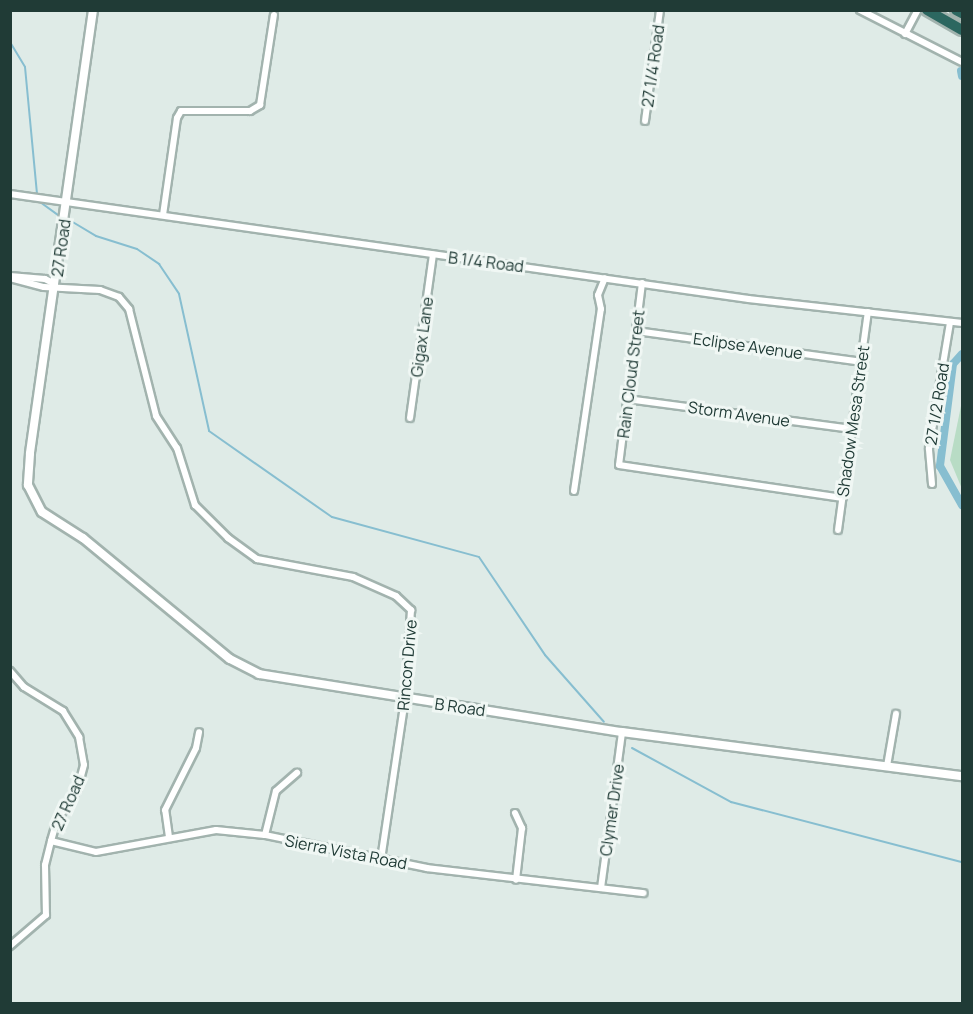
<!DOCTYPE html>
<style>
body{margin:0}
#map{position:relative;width:973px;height:1014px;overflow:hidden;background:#dfebe7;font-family:Manrope,sans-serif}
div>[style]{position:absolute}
.green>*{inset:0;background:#b8dcc5}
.stream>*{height:2px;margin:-1px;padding:0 1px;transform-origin:1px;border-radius:1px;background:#87bed0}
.canal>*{height:8px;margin:-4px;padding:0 4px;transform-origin:4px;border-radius:4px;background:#87bed0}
.roads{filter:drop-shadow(2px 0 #a2b3ae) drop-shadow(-2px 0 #a2b3ae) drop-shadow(0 2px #a2b3ae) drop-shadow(0 -2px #a2b3ae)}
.street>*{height:6px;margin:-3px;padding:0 3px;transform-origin:3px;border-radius:3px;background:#fff}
.secondary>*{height:8px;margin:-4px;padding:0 4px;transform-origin:4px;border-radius:4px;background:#fff}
.highway>*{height:10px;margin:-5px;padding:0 5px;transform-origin:5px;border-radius:5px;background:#2c6760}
span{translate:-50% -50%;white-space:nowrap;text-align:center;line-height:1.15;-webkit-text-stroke:6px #f0f7f4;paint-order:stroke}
.street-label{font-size:16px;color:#203b36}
.frame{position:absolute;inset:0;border:12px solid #203b36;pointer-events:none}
</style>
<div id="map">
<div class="green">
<div style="clip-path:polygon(962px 401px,962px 489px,950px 460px)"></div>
</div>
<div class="stream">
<div style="left:10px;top:42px;width:29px;rotate:59deg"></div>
<div style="left:25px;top:67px;width:127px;rotate:84.6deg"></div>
<div style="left:40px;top:202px;width:22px;rotate:36deg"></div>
<div style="left:71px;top:221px;width:29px;rotate:31deg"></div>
<div style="left:96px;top:236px;width:43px;rotate:17.6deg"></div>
<div style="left:137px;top:249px;width:27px;rotate:34deg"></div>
<div style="left:159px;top:264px;width:36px;rotate:56deg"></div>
<div style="left:179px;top:294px;width:140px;rotate:77.6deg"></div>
<div style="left:209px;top:431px;width:150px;rotate:35deg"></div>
<div style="left:332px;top:517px;width:152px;rotate:15.2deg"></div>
<div style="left:479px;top:557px;width:118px;rotate:56deg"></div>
<div style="left:545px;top:655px;width:89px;rotate:48.6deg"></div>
<div style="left:632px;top:748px;width:113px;rotate:28.6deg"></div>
<div style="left:731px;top:802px;width:239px;rotate:14.6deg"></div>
</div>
<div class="canal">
<div style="left:961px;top:71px;width:5px;rotate:79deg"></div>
<div style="left:962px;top:354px;width:13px;rotate:132deg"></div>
<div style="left:953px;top:364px;width:103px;rotate:97.3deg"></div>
<div style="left:940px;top:466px;width:45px;rotate:60.6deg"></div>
</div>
<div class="roads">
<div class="street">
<div style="left:860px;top:10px;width:114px;rotate:27deg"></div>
<div style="left:905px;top:34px;width:27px;rotate:-62deg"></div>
<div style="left:645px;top:121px;width:112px;rotate:-82.3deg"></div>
<div style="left:10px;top:194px;width:746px;rotate:8.09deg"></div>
<div style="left:749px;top:299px;width:214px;rotate:6.4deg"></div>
<div style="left:163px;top:215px;width:98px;rotate:-81.8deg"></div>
<div style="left:177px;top:118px;width:8px;rotate:-60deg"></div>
<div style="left:181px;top:111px;width:69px"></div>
<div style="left:250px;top:111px;width:12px;rotate:-31deg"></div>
<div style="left:260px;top:105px;width:91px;rotate:-81.2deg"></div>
<div style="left:10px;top:276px;width:35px;rotate:5deg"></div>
<div style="left:45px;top:279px;width:11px;rotate:27deg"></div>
<div style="left:10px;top:278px;width:35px;rotate:15deg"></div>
<div style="left:44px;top:287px;width:56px;rotate:3.1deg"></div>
<div style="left:100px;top:290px;width:20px;rotate:20deg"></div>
<div style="left:119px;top:297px;width:16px;rotate:50deg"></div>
<div style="left:129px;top:309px;width:110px;rotate:75.8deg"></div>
<div style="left:156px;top:416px;width:38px;rotate:57deg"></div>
<div style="left:177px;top:448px;width:60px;rotate:72.5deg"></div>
<div style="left:195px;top:505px;width:47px;rotate:45deg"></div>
<div style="left:228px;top:538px;width:36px;rotate:36deg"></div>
<div style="left:257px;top:559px;width:98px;rotate:10.6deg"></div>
<div style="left:353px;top:577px;width:47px;rotate:23.8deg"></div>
<div style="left:396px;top:596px;width:21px;rotate:43deg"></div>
<div style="left:411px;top:610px;width:89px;rotate:93.9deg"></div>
<div style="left:405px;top:699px;width:163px;rotate:98.5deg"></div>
<div style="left:642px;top:283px;width:183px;rotate:97.2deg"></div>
<div style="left:619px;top:465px;width:226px;rotate:8.4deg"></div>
<div style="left:636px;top:331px;width:227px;rotate:7.8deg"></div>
<div style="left:627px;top:399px;width:227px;rotate:7.6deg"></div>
<div style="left:410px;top:418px;width:165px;rotate:-82deg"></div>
<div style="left:932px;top:484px;width:36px;rotate:-95deg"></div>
<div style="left:929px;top:448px;width:127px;rotate:-80.5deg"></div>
<div style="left:574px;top:491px;width:184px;rotate:-81.6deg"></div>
<div style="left:601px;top:309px;width:14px;rotate:-102deg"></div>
<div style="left:598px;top:295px;width:18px;rotate:-68deg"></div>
<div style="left:838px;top:530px;width:220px;rotate:-82.2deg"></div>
<div style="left:10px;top:671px;width:21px;rotate:49deg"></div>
<div style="left:24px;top:687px;width:46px;rotate:31.6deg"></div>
<div style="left:63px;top:711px;width:31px;rotate:58deg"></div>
<div style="left:79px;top:737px;width:28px;rotate:80deg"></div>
<div style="left:84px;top:765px;width:24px;rotate:105deg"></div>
<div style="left:78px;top:788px;width:38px;rotate:123deg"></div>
<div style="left:57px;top:820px;width:22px;rotate:106deg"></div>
<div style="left:51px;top:841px;width:25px;rotate:104deg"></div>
<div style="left:45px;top:865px;width:50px;rotate:88.9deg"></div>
<div style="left:46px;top:915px;width:48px;rotate:139.3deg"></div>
<div style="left:887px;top:766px;width:53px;rotate:-80.2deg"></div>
<div style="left:515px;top:813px;width:17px;rotate:65deg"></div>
<div style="left:522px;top:828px;width:52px;rotate:96.6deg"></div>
<div style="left:265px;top:835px;width:45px;rotate:-76deg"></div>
<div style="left:276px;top:791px;width:28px;rotate:-41deg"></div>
<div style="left:169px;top:837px;width:27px;rotate:-98deg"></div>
<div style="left:165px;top:810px;width:69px;rotate:-63.4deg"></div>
<div style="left:196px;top:748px;width:16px;rotate:-79deg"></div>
<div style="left:51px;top:841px;width:46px;rotate:13.7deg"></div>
<div style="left:96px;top:852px;width:122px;rotate:-10.4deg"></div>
<div style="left:216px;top:830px;width:49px;rotate:5.8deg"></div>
<div style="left:265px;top:835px;width:165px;rotate:11.5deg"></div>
<div style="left:427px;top:868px;width:218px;rotate:6.6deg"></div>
<div style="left:601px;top:888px;width:157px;rotate:-82.3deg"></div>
</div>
<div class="secondary">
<div style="left:93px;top:10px;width:448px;rotate:98.1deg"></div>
<div style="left:30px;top:454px;width:31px;rotate:94deg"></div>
<div style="left:28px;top:485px;width:30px;rotate:63deg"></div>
<div style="left:42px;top:512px;width:49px;rotate:32.4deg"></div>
<div style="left:83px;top:538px;width:190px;rotate:39.5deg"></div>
<div style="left:230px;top:659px;width:33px;rotate:27deg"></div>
<div style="left:259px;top:674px;width:368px;rotate:9.1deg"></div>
<div style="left:622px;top:732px;width:343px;rotate:7.4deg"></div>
</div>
<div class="highway">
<div style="left:927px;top:10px;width:40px;rotate:29.7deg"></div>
<div style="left:956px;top:10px;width:7px;rotate:27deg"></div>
</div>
</div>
<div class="street-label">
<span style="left:653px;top:66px;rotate:-82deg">27 1/4 Road</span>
<span style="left:61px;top:248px;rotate:-82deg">27 Road</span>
<span style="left:486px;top:262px;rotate:7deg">B 1/4 Road</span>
<span style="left:422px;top:337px;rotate:-82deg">Gigax Lane</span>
<span style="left:748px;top:346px;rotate:8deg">Eclipse Avenue</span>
<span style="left:631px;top:374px;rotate:-83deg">Rain Cloud Street</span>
<span style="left:937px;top:404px;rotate:-81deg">27 1/2 Road</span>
<span style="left:739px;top:414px;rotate:8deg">Storm Avenue</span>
<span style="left:853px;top:421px;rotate:-82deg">Shadow Mesa Street</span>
<span style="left:407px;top:665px;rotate:-85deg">Rincon Drive</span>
<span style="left:460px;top:707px;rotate:8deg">B Road</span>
<span style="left:68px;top:803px;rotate:-66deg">27 Road</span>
<span style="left:612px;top:810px;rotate:-82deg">Clymer Drive</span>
<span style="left:346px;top:852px;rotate:11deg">Sierra Vista Road</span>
</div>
<div class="frame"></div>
</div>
